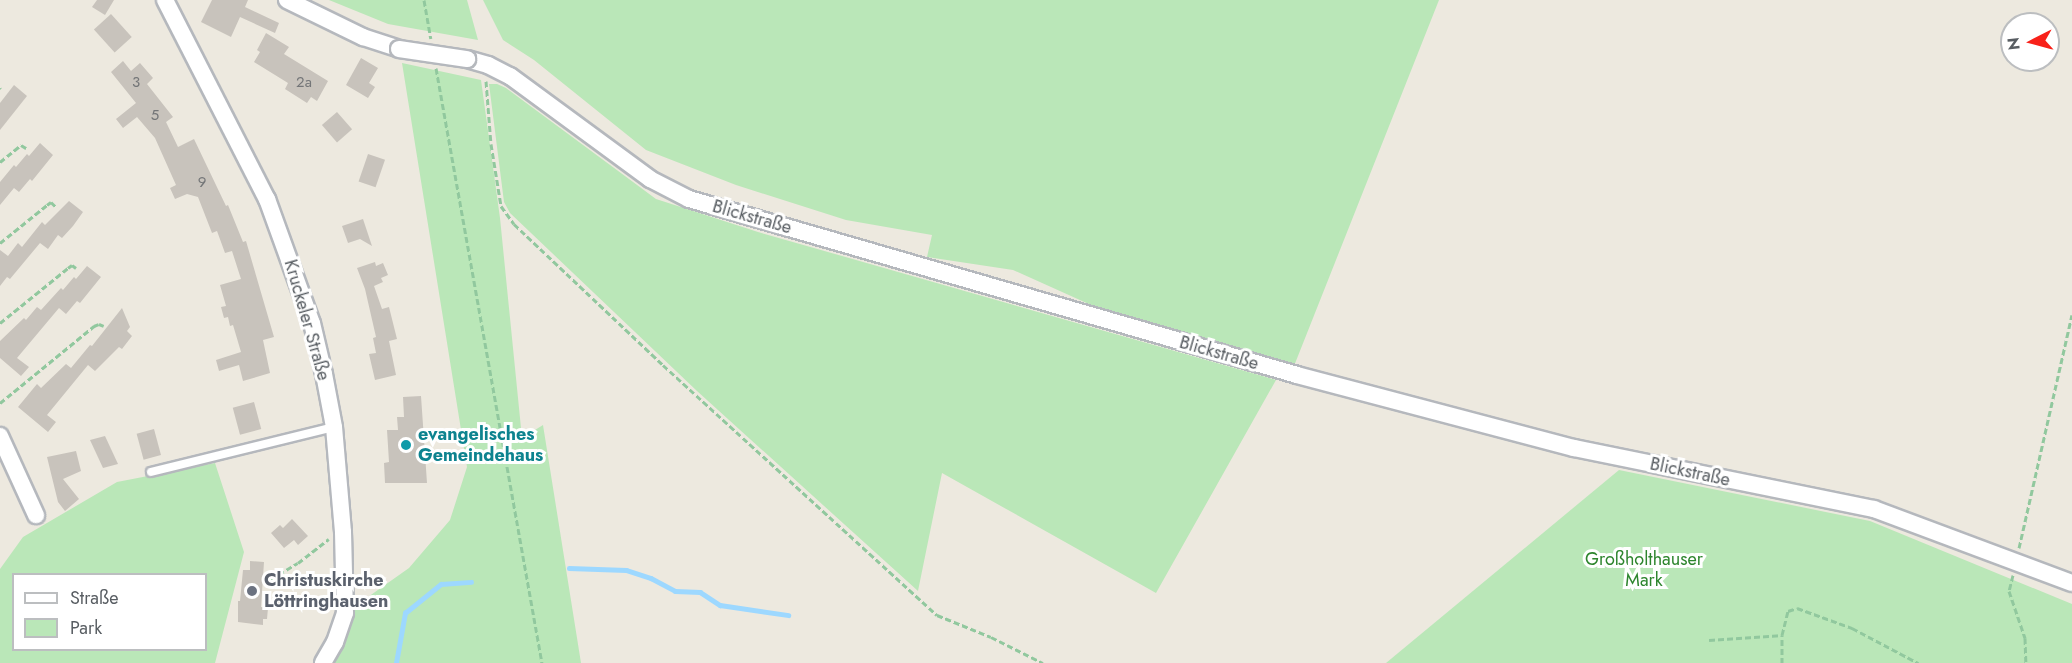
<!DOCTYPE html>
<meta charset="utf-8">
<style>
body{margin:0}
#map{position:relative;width:2072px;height:663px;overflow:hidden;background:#ede9df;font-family:Jost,sans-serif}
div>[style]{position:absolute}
.green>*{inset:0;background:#bae7b8}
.stream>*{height:4.5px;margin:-2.25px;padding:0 2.25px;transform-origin:2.25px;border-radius:2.25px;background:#9dd8ff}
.building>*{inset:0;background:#c8c3bc;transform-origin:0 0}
.path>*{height:3px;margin-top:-1.5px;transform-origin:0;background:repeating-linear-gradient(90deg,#91c89e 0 6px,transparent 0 9px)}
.roads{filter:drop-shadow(2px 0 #b5b8bd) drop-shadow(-2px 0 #b5b8bd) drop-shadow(0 2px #b5b8bd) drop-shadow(0 -2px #b5b8bd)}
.service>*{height:8px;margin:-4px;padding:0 4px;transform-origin:4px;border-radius:4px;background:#fff}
.minor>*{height:16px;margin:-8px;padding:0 8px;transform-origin:8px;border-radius:8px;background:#fff}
.bridges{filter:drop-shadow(2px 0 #b5b8bd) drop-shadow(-2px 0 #b5b8bd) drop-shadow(0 2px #b5b8bd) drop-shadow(0 -2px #b5b8bd)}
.minor-bridge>*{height:16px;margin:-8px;padding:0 8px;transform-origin:8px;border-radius:8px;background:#fff}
.dots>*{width:16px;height:16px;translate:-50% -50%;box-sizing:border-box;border:3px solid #fff;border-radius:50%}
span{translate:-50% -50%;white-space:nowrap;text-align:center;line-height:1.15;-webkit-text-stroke:6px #fff;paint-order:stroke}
.number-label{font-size:15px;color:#747678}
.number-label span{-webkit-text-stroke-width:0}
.street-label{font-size:18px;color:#585d62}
.culture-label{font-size:18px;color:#0d838f;font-weight:700}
.left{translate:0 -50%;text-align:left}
.park-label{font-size:18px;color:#2d852d}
.worship-label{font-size:18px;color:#5b616d;font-weight:700}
.legend{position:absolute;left:12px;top:573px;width:195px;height:78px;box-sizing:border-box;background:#fff;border:2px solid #bcbec0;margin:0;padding:8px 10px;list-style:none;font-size:18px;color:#585d62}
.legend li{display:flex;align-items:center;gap:12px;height:30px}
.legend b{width:30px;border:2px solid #bcbec0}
.north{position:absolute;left:2000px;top:12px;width:60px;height:60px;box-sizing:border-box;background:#fff;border:2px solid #bcbec0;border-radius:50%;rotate:264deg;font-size:16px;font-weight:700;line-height:24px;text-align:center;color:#585d62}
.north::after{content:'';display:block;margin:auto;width:21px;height:27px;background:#f8211a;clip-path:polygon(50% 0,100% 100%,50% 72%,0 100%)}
</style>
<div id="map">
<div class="green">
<div style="clip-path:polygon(329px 0,467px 0,478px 40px,388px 24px)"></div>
<div style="clip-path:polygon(483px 0,1439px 0,1294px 366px,1091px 305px,1013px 270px,927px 257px,932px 235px,846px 220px,736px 185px,646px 150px,534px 60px,503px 40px)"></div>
<div style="clip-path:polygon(402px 63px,481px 80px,500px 218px,522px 438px,543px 425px,581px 663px,327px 663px,351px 609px,409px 568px,450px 520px,467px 467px)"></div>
<div style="clip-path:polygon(489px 84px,497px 84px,506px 88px,656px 199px,758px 232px,1276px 380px,1156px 593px,942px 473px,918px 591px,697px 391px,510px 213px,504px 202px)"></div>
<div style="clip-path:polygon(evenodd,215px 463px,244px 552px,215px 663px,0 663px,0 569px,23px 537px,117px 482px,215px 463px,14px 574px,206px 574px,206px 650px,14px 650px,14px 574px)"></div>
<div style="clip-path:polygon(1619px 470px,1870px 521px,2072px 604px,2072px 663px,1386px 663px)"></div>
</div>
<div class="stream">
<div style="left:569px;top:568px;width:57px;rotate:2deg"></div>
<div style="left:626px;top:570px;width:26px;rotate:18deg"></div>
<div style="left:651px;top:578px;width:27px;rotate:28deg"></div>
<div style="left:675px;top:591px;width:25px;rotate:2deg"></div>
<div style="left:700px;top:592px;width:24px;rotate:33deg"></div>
<div style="left:720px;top:605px;width:69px;rotate:8.4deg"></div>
<div style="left:396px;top:663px;width:51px;rotate:-79.8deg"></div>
<div style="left:405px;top:613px;width:46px;rotate:-38.9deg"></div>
<div style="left:441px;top:584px;width:30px;rotate:-4deg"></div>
</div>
<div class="building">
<div style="clip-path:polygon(97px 0,114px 0,105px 15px,92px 7px)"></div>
<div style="clip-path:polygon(212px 0,248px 0,245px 7px,279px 23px,275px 33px,240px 17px,231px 37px,201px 22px)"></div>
<div style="left:111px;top:14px;width:31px;height:23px;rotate:48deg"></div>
<div style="clip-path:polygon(266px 33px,289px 47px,284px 54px,328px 81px,317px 101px,311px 97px,307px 103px,285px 89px,288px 83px,254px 62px,260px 52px,257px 50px)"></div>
<div style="clip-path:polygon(361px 58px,378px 68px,369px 83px,375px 87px,368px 98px,346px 85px)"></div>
<div style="clip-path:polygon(123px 61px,131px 71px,140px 63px,153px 78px,147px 84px,173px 117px,166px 122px,178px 147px,194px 139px,226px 206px,228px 205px,243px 242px,246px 241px,274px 337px,263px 340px,270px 373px,243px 381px,239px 365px,219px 371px,216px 360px,241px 352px,233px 325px,230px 326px,228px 317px,224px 318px,221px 307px,226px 306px,220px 285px,241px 279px,232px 251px,225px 253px,217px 231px,212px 233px,198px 197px,187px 194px,175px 199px,170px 188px,176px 185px,155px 138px,137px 117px,123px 128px,116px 119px,136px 103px,111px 72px)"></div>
<div style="clip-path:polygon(14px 85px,27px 96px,0 130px,0 103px)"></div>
<div style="left:337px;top:112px;width:23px;height:20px;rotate:49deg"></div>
<div style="clip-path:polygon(40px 143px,53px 155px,32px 181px,30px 179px,19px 192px,14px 188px,0 205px,0 182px,14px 165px,16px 167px,27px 154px,29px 156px)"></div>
<div style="left:368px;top:154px;width:18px;height:29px;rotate:19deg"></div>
<div style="clip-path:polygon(69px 201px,83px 212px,73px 226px,62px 238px,58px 235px,48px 249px,40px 243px,10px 279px,7px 277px,0 286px,0 250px,8px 256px,18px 243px,22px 247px,42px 222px,45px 225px)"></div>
<div style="clip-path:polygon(363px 219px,372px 246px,360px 239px,348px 243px,342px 226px)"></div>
<div style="clip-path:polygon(375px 262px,376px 266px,383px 263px,388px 275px,381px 278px,383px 282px,374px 286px,382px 309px,389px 307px,397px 339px,389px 341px,396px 375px,375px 380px,369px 354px,376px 353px,373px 338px,376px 337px,365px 289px,357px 268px)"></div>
<div style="clip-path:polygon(87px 266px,101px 277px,80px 303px,77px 301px,66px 314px,59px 308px,17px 358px,29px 367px,21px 376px,0 358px,0 341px,24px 318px,26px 320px,37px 307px,41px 310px,61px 288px,63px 290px,74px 277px,76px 279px)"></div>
<div style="clip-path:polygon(122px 308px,130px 327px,127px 331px,132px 336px,122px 349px,119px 347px,95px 371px,88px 365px,47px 415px,56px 422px,48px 432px,18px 407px,37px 384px,41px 388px,66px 364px,71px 368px,90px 345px,92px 346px)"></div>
<div style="clip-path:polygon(421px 396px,427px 483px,385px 483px,384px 463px,389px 462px,387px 430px,398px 430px,397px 417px,404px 417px,403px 397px)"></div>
<div style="left:254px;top:402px;width:28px;height:22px;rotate:75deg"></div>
<div style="left:154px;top:429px;width:27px;height:18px;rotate:75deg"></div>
<div style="clip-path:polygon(105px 436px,118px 464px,103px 468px,90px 440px)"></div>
<div style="clip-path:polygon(76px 451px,81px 471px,63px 479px,79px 499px,65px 511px,58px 502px,47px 457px)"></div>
<div style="clip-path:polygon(292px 519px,308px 536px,298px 545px,294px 540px,284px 548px,271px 533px,280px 525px,283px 528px)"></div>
<div style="clip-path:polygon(250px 561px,264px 562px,261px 607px,268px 608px,267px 619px,263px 619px,263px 625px,238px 622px,238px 601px,240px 601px,243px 570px,250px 570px)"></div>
</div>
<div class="path">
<div style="left:424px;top:0;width:39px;rotate:80deg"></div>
<div style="left:436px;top:68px;width:604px;rotate:79.9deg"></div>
<div style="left:486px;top:81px;width:63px;rotate:85.5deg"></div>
<div style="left:491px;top:144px;width:63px;rotate:80.8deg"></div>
<div style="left:501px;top:206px;width:22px;rotate:54deg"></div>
<div style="left:514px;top:224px;width:205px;rotate:43.4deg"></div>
<div style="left:663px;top:365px;width:371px;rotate:42.4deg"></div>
<div style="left:937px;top:615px;width:58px;rotate:22.2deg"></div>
<div style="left:991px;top:637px;width:58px;rotate:26.6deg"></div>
<div style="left:0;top:88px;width:1px;rotate:45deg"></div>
<div style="left:0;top:162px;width:27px;rotate:-39deg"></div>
<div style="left:21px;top:145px;width:6px;rotate:31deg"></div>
<div style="left:0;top:243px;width:60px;rotate:-39deg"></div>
<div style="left:47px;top:205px;width:5px;rotate:-37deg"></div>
<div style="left:51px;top:202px;width:6px;rotate:45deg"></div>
<div style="left:0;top:323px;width:87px;rotate:-39deg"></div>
<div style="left:68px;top:268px;width:5px;rotate:-37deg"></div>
<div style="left:72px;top:265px;width:5px;rotate:37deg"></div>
<div style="left:0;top:403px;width:122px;rotate:-39.3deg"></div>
<div style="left:94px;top:326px;width:5px;rotate:-22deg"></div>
<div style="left:99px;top:324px;width:5px;rotate:22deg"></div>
<div style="left:2019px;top:548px;width:239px;rotate:-77.2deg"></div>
<div style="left:2013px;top:575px;width:16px;rotate:104deg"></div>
<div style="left:2009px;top:591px;width:50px;rotate:71.2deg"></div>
<div style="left:2025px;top:638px;width:25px;rotate:88deg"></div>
<div style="left:271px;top:579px;width:31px;rotate:-31deg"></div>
<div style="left:298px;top:563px;width:39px;rotate:-38deg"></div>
<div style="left:1709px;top:640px;width:73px;rotate:-3.9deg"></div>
<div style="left:1782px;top:663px;width:28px;rotate:-90deg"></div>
<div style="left:1782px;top:635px;width:25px;rotate:-76deg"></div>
<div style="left:1788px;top:611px;width:9px;rotate:-18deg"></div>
<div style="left:1797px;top:608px;width:59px;rotate:20deg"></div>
<div style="left:1852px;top:628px;width:75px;rotate:27.9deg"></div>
</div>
<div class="roads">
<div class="service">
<div style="left:151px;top:472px;width:188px;rotate:-13.8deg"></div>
</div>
<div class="minor">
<div style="left:165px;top:0;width:224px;rotate:62.9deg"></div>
<div style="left:267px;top:199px;width:132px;rotate:70.1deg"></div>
<div style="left:312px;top:323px;width:52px;rotate:76.8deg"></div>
<div style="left:324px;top:374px;width:54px;rotate:79.3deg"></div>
<div style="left:334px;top:427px;width:105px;rotate:85.1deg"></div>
<div style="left:343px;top:532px;width:81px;rotate:88.6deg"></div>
<div style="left:345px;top:613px;width:31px;rotate:109deg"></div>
<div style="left:335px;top:642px;width:24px;rotate:120deg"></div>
<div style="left:287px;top:0;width:85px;rotate:26deg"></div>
<div style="left:363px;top:37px;width:38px;rotate:18deg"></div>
<div style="left:467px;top:59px;width:22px;rotate:16deg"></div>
<div style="left:488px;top:65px;width:25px;rotate:27deg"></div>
<div style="left:510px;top:76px;width:174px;rotate:36.3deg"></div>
<div style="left:650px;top:179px;width:44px;rotate:27.1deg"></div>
<div style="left:689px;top:199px;width:633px;rotate:16.14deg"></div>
<div style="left:1297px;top:375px;width:286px;rotate:14.8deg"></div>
<div style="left:1574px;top:448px;width:306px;rotate:11.5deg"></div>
<div style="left:1874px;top:509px;width:211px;rotate:20.5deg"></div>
<div style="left:0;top:436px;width:87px;rotate:65.5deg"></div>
</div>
</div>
<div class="bridges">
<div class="minor-bridge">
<div style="left:399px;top:49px;width:69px;rotate:8.4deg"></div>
</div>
</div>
<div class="dots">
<div style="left:406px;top:445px;background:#0f9aa8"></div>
<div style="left:252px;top:591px;background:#6b7280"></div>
</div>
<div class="number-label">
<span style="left:136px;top:83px">3</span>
<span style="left:304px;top:83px">2a</span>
<span style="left:155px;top:116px">5</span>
<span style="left:202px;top:183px">9</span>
</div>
<div class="street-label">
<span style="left:752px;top:217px;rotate:16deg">Blickstraße</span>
<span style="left:307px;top:320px;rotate:74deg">Kruckeler Straße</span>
<span style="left:1219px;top:353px;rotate:16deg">Blickstraße</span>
<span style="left:1690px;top:472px;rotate:12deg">Blickstraße</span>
</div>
<div class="culture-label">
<span class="left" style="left:418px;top:445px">evangelisches<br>Gemeindehaus</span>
</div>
<div class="park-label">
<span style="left:1644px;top:570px">Großholthauser<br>Mark</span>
</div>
<div class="worship-label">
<span class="left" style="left:264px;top:591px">Christuskirche<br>Löttringhausen</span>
</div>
<ul class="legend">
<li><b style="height:8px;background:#fff"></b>Straße</li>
<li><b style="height:16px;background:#bae7b8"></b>Park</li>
</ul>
<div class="north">N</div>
</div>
